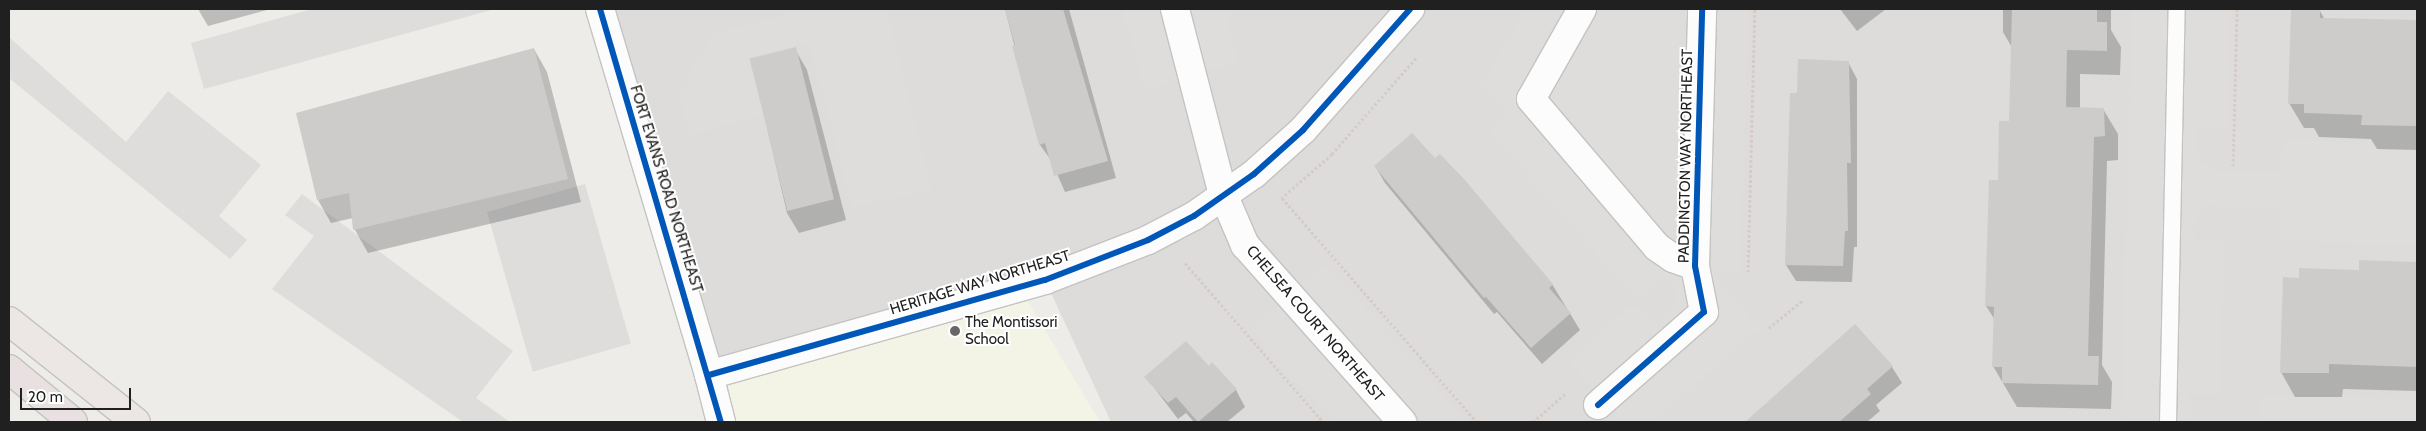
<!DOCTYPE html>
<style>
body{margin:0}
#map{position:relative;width:2426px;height:431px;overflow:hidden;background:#edece9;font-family:Cabin,sans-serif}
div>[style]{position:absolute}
.residential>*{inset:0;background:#dddcda}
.education>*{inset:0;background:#f4f4e6}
.parking>*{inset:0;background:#dedddc;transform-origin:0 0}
.shadow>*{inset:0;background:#0003}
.building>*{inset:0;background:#ceccca;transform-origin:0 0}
.path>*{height:3px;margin-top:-1.5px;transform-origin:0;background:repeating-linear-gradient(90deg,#d5cbc9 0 2.5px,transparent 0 5px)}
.roads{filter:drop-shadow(1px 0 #c3c3c1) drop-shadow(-1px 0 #c3c3c1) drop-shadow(0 1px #c3c3c1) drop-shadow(0 -1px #c3c3c1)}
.service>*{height:16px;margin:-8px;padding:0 8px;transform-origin:8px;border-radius:8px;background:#fcfcfc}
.minor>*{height:28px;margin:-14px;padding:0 14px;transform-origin:14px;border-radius:14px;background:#fcfcfc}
.tertiary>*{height:28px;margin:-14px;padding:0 14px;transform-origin:14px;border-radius:14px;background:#fcfcfc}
.trunk>*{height:28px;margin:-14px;padding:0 14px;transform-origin:14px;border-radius:14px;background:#ece6e4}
.motorway>*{height:28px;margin:-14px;padding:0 14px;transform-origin:14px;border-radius:14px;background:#e9e1e1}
.cycleway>*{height:6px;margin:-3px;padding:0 3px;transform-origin:3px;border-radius:3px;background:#0057b8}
.dots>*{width:14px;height:14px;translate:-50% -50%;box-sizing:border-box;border:2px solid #fff;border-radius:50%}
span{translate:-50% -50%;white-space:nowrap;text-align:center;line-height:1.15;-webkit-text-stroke:4px #fff;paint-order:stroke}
.street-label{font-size:15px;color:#202020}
.poi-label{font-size:15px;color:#202020}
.left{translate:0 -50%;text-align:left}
.frame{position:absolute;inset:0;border:10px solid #202020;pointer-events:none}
.scale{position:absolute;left:20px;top:388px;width:111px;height:22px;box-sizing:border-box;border:2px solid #202020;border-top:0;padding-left:6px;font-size:15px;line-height:18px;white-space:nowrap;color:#202020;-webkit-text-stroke:4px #fff;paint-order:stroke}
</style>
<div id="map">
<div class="residential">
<div style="clip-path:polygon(609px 9px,2417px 9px,2417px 422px,1111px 422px,1045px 280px,709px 375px)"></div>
</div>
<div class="education">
<div style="clip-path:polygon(1019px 287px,1100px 422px,725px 422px,709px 375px)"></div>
</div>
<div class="parking">
<div style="clip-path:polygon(312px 9px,495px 9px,204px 89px,191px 43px)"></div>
<div style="clip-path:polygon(810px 9px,887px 9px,932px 190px,852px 207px,809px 42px,749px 58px,764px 115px,690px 135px,678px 91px,684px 88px,696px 59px,717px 32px)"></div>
<div style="clip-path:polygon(1122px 9px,1224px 9px,1238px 61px,1145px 90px)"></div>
<div style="clip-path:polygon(1526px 9px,1748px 9px,1740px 272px,1713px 272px,1759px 329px,1651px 422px,1607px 422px,1582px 394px,1591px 386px,1569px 360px,1634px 304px,1656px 325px,1671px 312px,1677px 290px,1665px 278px,1638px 300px,1490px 132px,1511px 112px,1480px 86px)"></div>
<div style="clip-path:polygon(2132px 9px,2230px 9px,2227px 130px,2196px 129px,2195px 145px,2200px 161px,2213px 171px,2280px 172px,2283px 140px,2417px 144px,2417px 244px,2280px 241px,2280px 208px,2207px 206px,2193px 224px,2195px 241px,2224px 240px,2220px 394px,2187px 394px,2195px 416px,2204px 422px,2121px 422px)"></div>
<div style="clip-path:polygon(9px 37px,126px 142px,168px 91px,261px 165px,219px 216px,247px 240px,230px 259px,9px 78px)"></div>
<div style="left:585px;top:184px;width:166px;height:102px;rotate:74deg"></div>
<div style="clip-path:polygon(302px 194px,513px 351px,476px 398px,510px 422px,463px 422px,272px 289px,314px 236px,285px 215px)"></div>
<div style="clip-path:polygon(1325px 264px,1467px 422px,1334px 422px,1252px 329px)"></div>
<div style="clip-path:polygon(2262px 395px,2417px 399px,2417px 422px,2259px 422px)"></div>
</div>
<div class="shadow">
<div style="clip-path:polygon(198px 9px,271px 9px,208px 26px)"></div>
<div style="clip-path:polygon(1005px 9px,1069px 9px,1116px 178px,1065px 192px,1051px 160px,1040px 145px)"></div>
<div style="clip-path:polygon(1840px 9px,1886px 9px,1857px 31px)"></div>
<div style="clip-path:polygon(2003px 9px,2111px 9px,2111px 30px,2121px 47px,2120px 75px,2080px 74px,2080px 109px,2103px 109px,2118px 134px,2118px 160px,2107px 161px,2102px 365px,2112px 382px,2111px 409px,2017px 407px,1993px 366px,1995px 320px,1986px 306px,1999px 181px,2010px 122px,2014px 51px,2003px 32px)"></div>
<div style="clip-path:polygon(2319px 9px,2325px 20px,2417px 22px,2417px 150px,2377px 149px,2371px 139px,2319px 137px,2314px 128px,2304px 128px,2289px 103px)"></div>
<div style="clip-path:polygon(534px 49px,547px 72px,581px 202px,368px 253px,355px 230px,353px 218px,331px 223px,318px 200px)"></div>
<div style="clip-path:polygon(795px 49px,807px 70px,846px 220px,799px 233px,787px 213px,751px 59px)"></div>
<div style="clip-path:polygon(1848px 62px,1857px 79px,1857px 247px,1854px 247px,1852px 282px,1796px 281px,1786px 265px,1798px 95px)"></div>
<div style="clip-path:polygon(1375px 166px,1552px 284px,1580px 330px,1542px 364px,1497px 312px,1494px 314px,1385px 183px)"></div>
<div style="clip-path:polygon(2361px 261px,2417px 263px,2417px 391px,2343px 389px,2342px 397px,2295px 397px,2281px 372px,2300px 279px,2360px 271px)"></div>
<div style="clip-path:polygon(1855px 325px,1892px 367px,1902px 383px,1876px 405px,1880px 411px,1867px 422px,1749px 422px)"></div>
<div style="clip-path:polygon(1212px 364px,1236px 390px,1245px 407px,1227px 422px,1194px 422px,1186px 413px,1178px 419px,1146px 377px,1209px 368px)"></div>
</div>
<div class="building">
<div style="clip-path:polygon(1005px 9px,1063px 9px,1108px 161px,1054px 176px,1045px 143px,1039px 145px,1012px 46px,1015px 45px)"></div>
<div style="clip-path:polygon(2012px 9px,2097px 9px,2097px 22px,2107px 22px,2107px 51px,2067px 50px,2066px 107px,2104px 108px,2105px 136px,2094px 137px,2088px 356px,2099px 356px,2098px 385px,2002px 383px,2002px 367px,1992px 367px,1994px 307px,1985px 306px,1989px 180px,1998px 180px,1999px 121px,2009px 121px)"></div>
<div style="clip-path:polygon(2291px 9px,2320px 9px,2320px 18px,2417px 20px,2417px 126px,2361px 125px,2362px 115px,2304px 113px,2304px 104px,2288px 104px)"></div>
<div style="left:796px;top:47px;width:157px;height:48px;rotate:76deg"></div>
<div style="clip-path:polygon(534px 48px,568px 179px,353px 230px,349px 193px,317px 200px,296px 113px)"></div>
<div style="clip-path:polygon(1798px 59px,1849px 61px,1851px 163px,1847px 163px,1848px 231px,1845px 231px,1843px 266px,1785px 265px,1790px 93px,1797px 93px)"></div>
<div style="clip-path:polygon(1412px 133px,1435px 158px,1440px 154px,1464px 179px,1553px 284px,1549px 288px,1571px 313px,1531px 348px,1486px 297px,1484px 298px,1374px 166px)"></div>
<div style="clip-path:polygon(2359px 260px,2417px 262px,2417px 367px,2329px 364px,2329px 373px,2280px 373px,2283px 277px,2299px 278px,2299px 268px,2359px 270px)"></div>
<div style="clip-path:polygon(1855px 324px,1893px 366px,1867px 389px,1871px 394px,1839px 422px,1745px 422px)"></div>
<div style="clip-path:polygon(1186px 341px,1209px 366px,1212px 362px,1237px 389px,1198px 422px,1176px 397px,1168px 403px,1144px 377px)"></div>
</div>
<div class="path">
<div style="left:1416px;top:58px;width:128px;rotate:131.2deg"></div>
<div style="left:1332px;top:154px;width:67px;rotate:138.7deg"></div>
<div style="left:1282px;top:198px;width:297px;rotate:49deg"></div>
<div style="left:2233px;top:166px;width:157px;rotate:-88.5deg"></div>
<div style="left:1185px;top:263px;width:211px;rotate:49deg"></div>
<div style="left:1748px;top:272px;width:263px;rotate:-88.5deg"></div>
<div style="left:1769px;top:328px;width:44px;rotate:-39.5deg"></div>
<div style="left:1533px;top:422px;width:44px;rotate:-41.3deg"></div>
</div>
<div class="roads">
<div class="service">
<div style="left:2168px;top:422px;width:413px;rotate:-88.8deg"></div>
</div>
<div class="minor">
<div style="left:1175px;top:9px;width:191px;rotate:75.5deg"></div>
<div style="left:1223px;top:194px;width:56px;rotate:66.7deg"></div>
<div style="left:1245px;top:245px;width:237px;rotate:48.4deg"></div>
<div style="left:1582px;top:9px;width:103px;rotate:119.5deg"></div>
<div style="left:1531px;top:99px;width:194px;rotate:49.6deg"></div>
<div style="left:1657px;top:247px;width:19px;rotate:35deg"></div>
<div style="left:1673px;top:258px;width:23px;rotate:20deg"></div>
<div style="left:709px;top:375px;width:49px;rotate:75.7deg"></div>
<div style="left:1598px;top:405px;width:141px;rotate:-41.3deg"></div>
<div style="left:1704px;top:312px;width:47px;rotate:-101.1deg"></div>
<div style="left:1695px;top:266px;width:257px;rotate:-88.4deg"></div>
</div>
<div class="tertiary">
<div style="left:600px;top:9px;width:382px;rotate:73.4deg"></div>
<div style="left:709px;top:375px;width:349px;rotate:-15.8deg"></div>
<div style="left:1045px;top:280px;width:110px;rotate:-21.2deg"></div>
<div style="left:1148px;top:240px;width:52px;rotate:-27.6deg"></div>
<div style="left:1194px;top:216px;width:73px;rotate:-35deg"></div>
<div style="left:1254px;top:174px;width:66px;rotate:-41.9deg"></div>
<div style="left:1303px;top:130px;width:162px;rotate:-48.5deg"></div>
</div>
<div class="trunk">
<div style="left:9px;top:321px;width:162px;rotate:38.5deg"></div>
</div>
<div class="motorway">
<div style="left:9px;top:369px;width:83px;rotate:39.6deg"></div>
</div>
</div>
<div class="cycleway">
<div style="left:600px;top:9px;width:430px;rotate:73.7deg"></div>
<div style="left:709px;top:375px;width:349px;rotate:-15.8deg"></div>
<div style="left:1045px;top:280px;width:110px;rotate:-21.2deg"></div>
<div style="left:1148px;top:240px;width:52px;rotate:-27.6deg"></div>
<div style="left:1194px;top:216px;width:73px;rotate:-35deg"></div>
<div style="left:1254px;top:174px;width:66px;rotate:-41.9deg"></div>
<div style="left:1303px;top:130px;width:162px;rotate:-48.5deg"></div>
<div style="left:1598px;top:405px;width:141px;rotate:-41.3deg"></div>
<div style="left:1704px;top:312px;width:47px;rotate:-101.1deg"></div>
<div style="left:1695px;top:266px;width:257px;rotate:-88.4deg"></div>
</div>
<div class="dots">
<div style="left:955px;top:331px;background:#686766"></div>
</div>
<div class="street-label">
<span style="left:1686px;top:156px;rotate:-89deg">PADDINGTON WAY NORTHEAST</span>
<span style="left:666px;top:189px;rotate:73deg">FORT EVANS ROAD NORTHEAST</span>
<span style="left:980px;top:283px;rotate:-17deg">HERITAGE WAY NORTHEAST</span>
<span style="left:1315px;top:324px;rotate:49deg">CHELSEA COURT NORTHEAST</span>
</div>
<div class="poi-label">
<span class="left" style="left:965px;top:331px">The Montissori<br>School</span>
</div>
<div class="frame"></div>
<div class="scale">20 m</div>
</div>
